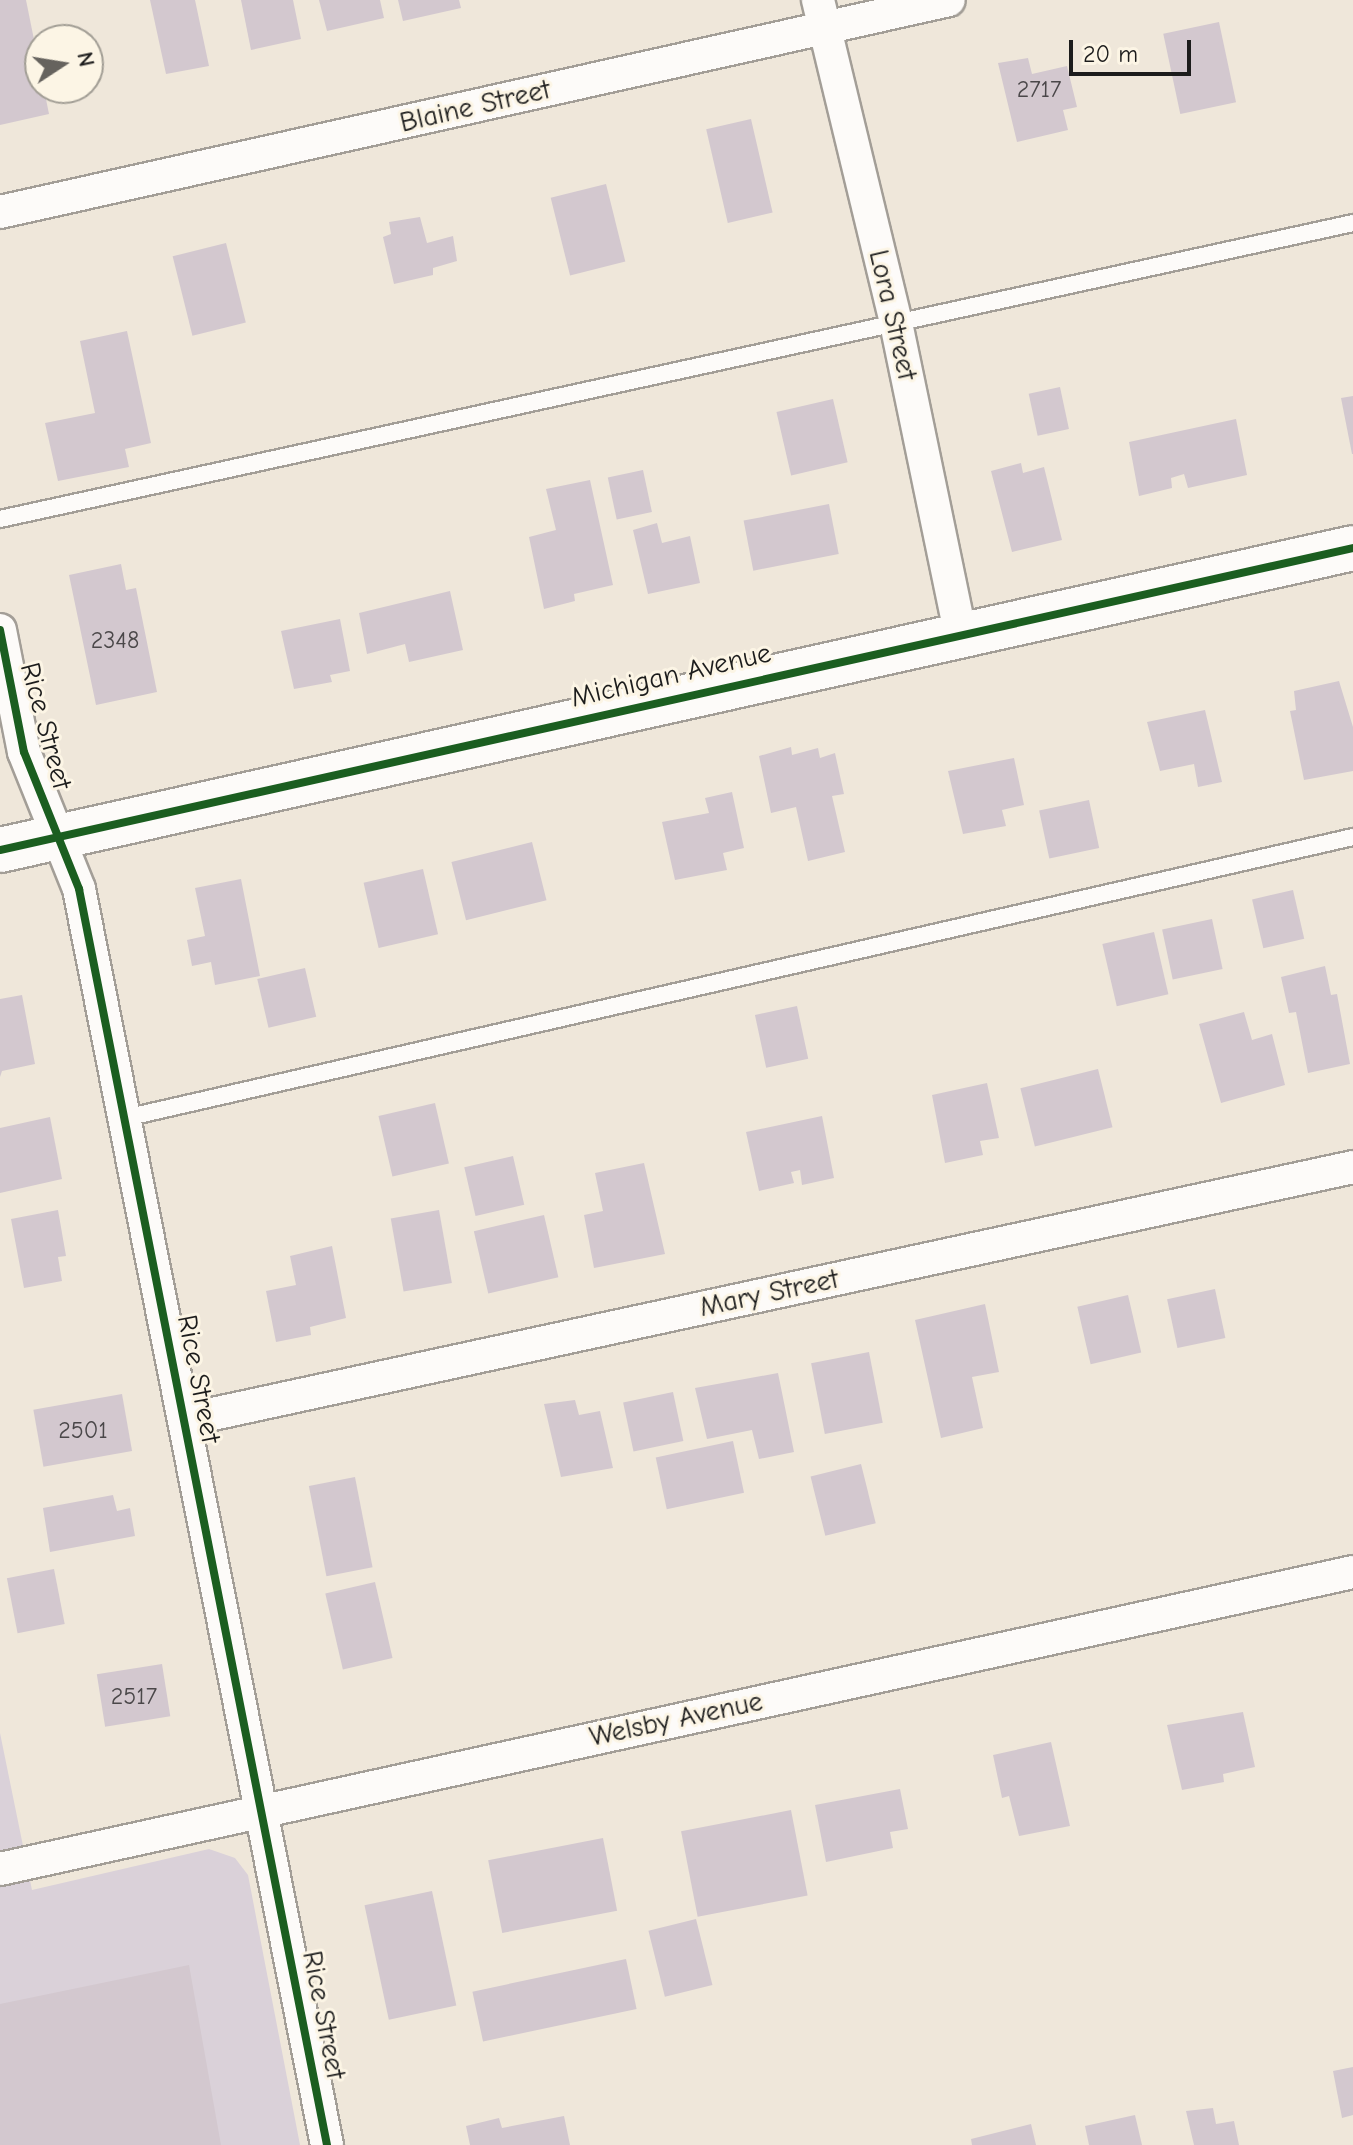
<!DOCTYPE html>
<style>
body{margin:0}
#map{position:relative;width:1353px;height:2145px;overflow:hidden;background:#efe7da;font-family:"Comic Neue",sans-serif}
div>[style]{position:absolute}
.industrial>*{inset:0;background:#dad1d9}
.building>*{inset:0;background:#d3c8cf;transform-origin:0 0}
.roads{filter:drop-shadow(2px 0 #a39e97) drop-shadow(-2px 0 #a39e97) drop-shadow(0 2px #a39e97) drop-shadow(0 -2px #a39e97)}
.lane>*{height:16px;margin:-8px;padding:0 8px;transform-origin:8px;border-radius:8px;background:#fdfbf9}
.street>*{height:32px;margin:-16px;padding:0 16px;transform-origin:16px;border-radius:16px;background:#fdfbf9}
.secondary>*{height:44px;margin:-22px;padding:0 22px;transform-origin:22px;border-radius:22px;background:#fdfbf9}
.cycleway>*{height:8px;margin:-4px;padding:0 4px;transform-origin:4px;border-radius:4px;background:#1b5e20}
span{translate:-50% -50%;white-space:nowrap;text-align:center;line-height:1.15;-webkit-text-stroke:6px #fcf5e5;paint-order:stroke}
.number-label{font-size:24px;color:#4a4749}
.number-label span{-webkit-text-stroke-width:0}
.street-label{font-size:28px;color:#1c1c1c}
.north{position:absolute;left:24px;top:24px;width:80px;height:80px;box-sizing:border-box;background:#fcf5e5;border:2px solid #a29e95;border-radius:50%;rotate:78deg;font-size:22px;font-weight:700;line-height:32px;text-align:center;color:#1c1c1c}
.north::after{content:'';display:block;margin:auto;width:28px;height:36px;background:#66635e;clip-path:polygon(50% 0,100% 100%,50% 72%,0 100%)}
.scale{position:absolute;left:1069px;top:40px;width:122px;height:36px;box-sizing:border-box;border:4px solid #1c1c1c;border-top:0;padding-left:10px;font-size:24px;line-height:28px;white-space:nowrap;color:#1c1c1c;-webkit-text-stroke:6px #fcf5e5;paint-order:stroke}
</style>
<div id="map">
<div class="industrial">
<div style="clip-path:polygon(0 1733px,32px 1890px,209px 1849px,235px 1858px,248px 1875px,300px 2145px,0 2145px)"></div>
</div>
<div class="building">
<div style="clip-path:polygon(0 0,26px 0,49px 114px,0 125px)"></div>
<div style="clip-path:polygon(150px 0,195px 0,209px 66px,166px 74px)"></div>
<div style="clip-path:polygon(241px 0,293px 0,301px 39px,251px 50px)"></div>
<div style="clip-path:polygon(319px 0,380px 0,384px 18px,327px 31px)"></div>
<div style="clip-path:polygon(398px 0,459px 0,461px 8px,403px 21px)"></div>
<div style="left:1219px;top:22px;width:82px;height:57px;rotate:78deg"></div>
<div style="clip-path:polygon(1028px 58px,1032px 74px,1067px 66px,1077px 107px,1063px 110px,1068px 130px,1017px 142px,998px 63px)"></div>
<div style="left:751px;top:119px;width:96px;height:46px;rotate:77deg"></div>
<div style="left:606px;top:184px;width:80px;height:57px;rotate:76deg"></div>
<div style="clip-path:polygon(420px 217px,427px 243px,453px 236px,457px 261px,433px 268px,433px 275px,394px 284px,383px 237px,391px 234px,389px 222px)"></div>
<div style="left:226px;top:243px;width:82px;height:55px;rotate:76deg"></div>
<div style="clip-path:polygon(127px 331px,151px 443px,125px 449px,129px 467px,58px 481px,45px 423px,95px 413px,80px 341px)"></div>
<div style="left:1060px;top:387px;width:43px;height:32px;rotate:78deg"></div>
<div style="clip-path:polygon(1353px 396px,1353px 454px,1352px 454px,1341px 398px)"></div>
<div style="left:833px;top:399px;width:65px;height:58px;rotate:77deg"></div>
<div style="clip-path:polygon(1236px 419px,1247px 475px,1188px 488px,1184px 474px,1171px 478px,1172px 488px,1139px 496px,1129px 442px)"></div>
<div style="clip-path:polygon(1021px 463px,1023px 473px,1044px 467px,1062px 540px,1012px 552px,991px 471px)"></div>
<div style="left:643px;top:470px;width:43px;height:36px;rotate:78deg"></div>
<div style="clip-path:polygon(590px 480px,613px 585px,574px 594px,575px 601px,544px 609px,529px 537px,556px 530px,546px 489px)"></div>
<div style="left:829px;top:504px;width:51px;height:87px;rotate:79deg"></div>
<div style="clip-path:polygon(657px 523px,662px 543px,690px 536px,700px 583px,648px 594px,633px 530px)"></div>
<div style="clip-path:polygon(121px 564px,126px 590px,136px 588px,157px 692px,96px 705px,69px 575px)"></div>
<div style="clip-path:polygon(450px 591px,463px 650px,409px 662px,405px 644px,367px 654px,359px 613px)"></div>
<div style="clip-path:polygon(340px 619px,350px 671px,330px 675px,332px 682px,294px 689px,281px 631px)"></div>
<div style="clip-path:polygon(1339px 681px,1353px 727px,1353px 771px,1304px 780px,1290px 711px,1296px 710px,1294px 691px)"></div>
<div style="clip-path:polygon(1205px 710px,1222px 782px,1198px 787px,1194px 764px,1160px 771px,1147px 722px)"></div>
<div style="clip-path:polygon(791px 747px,792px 755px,818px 748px,820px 758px,835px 753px,844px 794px,832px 796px,845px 852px,808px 861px,796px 807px,771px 813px,759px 756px)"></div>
<div style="clip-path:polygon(1014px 758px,1024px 805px,1002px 810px,1006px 826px,963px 834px,948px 771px)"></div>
<div style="clip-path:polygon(732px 792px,744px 848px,723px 853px,727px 870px,675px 880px,662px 822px,709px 813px,705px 798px)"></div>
<div style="left:1089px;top:800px;width:49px;height:51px;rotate:78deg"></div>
<div style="left:532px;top:842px;width:60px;height:83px;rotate:76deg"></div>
<div style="left:423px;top:869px;width:67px;height:61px;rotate:77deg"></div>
<div style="clip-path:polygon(241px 879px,260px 976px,215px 985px,211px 962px,192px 966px,187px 940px,205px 936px,195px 888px)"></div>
<div style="left:1293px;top:890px;width:50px;height:42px;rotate:77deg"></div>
<div style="left:1212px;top:919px;width:51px;height:51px;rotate:78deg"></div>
<div style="left:1154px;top:932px;width:64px;height:53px;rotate:77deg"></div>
<div style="clip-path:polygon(1325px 966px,1331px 995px,1337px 994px,1350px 1064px,1308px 1073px,1296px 1012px,1289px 1013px,1281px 977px)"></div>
<div style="left:305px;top:968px;width:50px;height:49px;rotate:77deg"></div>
<div style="clip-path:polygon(22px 995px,35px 1064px,2px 1071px,0 1077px,0 999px)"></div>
<div style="left:797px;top:1006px;width:54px;height:43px;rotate:78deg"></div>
<div style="clip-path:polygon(1244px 1012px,1252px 1040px,1272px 1034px,1285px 1085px,1221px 1103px,1199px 1024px)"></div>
<div style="left:1098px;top:1069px;width:60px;height:80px;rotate:76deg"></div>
<div style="clip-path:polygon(987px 1083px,999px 1138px,980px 1141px,983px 1155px,945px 1163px,932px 1095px)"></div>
<div style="left:435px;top:1103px;width:62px;height:58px;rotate:77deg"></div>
<div style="clip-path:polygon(822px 1116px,834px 1178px,802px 1185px,800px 1170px,791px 1172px,794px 1183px,759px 1191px,746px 1132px)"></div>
<div style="clip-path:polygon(50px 1117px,62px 1179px,0 1193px,0 1128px)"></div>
<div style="left:513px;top:1156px;width:50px;height:50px;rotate:77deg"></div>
<div style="clip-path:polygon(644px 1163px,665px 1254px,594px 1268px,584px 1215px,603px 1211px,595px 1173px)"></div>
<div style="clip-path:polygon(58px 1210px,66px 1256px,58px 1257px,62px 1281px,24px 1288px,11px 1219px)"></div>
<div style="left:439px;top:1210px;width:74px;height:49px;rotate:80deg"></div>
<div style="left:544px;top:1215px;width:64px;height:72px;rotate:77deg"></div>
<div style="clip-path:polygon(332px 1246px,346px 1318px,310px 1327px,311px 1335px,276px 1342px,266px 1291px,296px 1285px,290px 1256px)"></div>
<div style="left:1215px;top:1289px;width:50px;height:49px;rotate:78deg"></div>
<div style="left:1128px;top:1295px;width:59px;height:52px;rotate:77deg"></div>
<div style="clip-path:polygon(985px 1304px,999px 1372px,972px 1377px,983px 1428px,941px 1438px,915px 1320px)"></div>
<div style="left:869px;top:1352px;width:72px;height:59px;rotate:79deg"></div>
<div style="clip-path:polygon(778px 1373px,794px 1452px,759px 1459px,752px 1430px,707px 1439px,695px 1388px)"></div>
<div style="left:673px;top:1392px;width:50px;height:51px;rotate:78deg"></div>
<div style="left:122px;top:1394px;width:58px;height:90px;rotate:80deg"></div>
<div style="clip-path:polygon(575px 1400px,579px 1415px,600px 1411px,613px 1468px,561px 1477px,544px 1404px)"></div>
<div style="left:733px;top:1441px;width:53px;height:79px;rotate:78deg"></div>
<div style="left:861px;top:1464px;width:61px;height:52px;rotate:76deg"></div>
<div style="left:355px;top:1477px;width:92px;height:47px;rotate:79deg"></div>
<div style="clip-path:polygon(113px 1495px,117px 1511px,130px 1508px,135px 1536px,50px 1552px,43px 1508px)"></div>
<div style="left:54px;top:1569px;width:56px;height:48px;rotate:79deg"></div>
<div style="left:375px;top:1582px;width:78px;height:51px;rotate:77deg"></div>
<div style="left:162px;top:1664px;width:53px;height:66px;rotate:81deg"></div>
<div style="clip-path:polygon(1243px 1712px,1255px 1767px,1223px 1774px,1224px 1782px,1182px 1790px,1167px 1725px)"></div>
<div style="clip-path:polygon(1051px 1742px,1070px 1826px,1019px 1836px,1009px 1796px,1002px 1798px,993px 1755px)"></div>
<div style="clip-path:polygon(900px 1789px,908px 1829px,890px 1832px,893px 1848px,826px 1862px,815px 1805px)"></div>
<div style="left:791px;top:1810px;width:87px;height:112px;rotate:79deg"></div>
<div style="left:603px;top:1838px;width:74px;height:117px;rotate:79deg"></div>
<div style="left:432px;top:1891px;width:117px;height:69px;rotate:78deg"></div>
<div style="left:696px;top:1919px;width:68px;height:49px;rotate:76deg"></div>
<div style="left:626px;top:1959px;width:51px;height:157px;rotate:78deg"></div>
<div style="clip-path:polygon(189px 1965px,221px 2145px,0 2145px,0 2004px)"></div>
<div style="clip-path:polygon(1353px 2067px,1353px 2115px,1342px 2118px,1333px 2071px)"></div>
<div style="clip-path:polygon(1213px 2108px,1216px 2124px,1234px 2121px,1239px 2145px,1194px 2145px,1186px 2111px)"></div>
<div style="clip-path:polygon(1135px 2115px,1142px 2145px,1089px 2145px,1085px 2126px)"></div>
<div style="clip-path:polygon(564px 2116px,570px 2145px,470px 2145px,466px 2126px,499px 2118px,502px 2128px)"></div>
<div style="clip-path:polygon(1031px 2124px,1036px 2145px,972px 2145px,971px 2139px)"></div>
</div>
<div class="roads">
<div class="lane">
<div style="left:0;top:519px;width:1385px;rotate:-12.34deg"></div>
<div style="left:125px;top:1118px;width:1260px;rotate:-12.89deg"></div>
</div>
<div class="street">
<div style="left:818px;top:0;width:332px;rotate:76.4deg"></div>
<div style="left:896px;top:323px;width:316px;rotate:78.3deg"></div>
<div style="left:0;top:212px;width:972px;rotate:-12.59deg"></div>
<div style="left:0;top:630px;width:124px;rotate:78.9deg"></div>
<div style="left:24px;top:752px;width:148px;rotate:68.1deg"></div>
<div style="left:79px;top:889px;width:1280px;rotate:78.83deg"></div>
<div style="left:185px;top:1420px;width:1195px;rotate:-12.22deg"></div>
<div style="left:0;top:1869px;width:1385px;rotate:-12.38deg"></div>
</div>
<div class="secondary">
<div style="left:0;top:850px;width:1386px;rotate:-12.58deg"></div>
</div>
</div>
<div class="cycleway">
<div style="left:0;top:630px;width:124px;rotate:78.9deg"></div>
<div style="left:24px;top:752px;width:148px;rotate:68.1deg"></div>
<div style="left:79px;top:889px;width:1280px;rotate:78.83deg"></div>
<div style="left:0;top:850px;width:1386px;rotate:-12.58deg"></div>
</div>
<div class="number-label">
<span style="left:1039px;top:90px">2717</span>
<span style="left:115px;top:641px">2348</span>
<span style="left:83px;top:1431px">2501</span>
<span style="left:134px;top:1697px">2517</span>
</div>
<div class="street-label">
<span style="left:475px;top:106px;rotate:-13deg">Blaine Street</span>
<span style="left:893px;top:315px;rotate:77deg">Lora Street</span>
<span style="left:671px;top:675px;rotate:-13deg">Michigan Avenue</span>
<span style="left:46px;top:726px;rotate:75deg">Rice Street</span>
<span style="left:769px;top:1293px;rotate:-12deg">Mary Street</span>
<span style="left:199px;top:1379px;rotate:79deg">Rice Street</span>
<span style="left:676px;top:1719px;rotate:-12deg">Welsby Avenue</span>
<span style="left:324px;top:2015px;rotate:79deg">Rice Street</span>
</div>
<div class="north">N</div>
<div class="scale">20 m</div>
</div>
